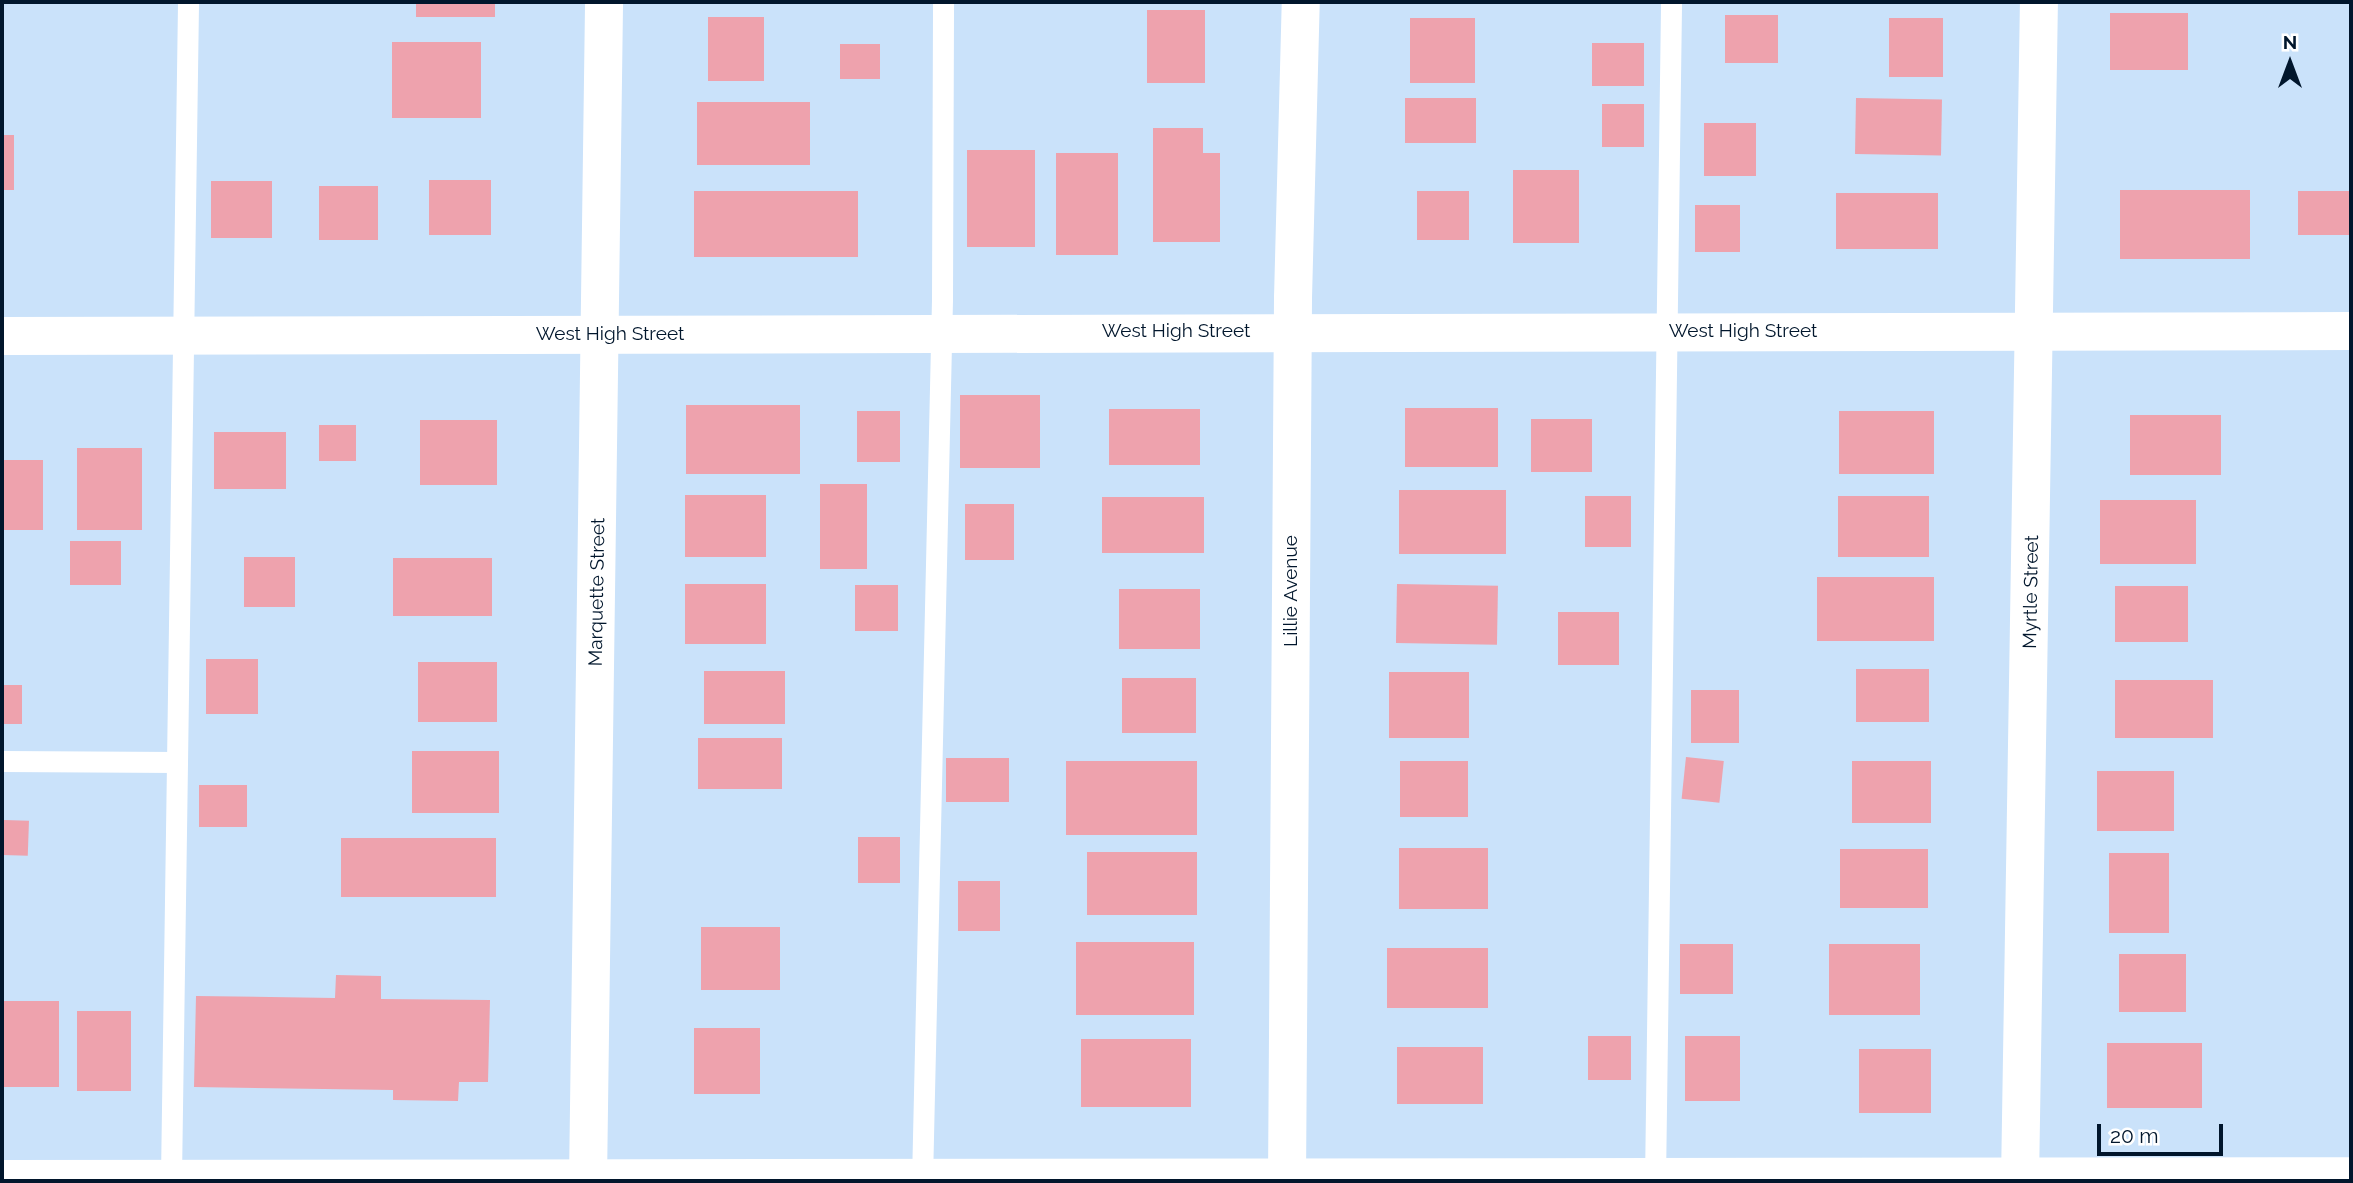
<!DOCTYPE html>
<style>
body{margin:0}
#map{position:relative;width:2353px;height:1183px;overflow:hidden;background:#cae2fa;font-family:Raleway,sans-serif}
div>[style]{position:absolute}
.building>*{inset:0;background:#eea2ad;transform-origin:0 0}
.lane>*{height:21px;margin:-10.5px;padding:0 10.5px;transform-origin:10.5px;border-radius:10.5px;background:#fff}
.street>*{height:38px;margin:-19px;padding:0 19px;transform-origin:19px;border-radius:19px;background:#fff}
.secondary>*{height:38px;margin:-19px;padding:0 19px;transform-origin:19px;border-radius:19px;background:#fff}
span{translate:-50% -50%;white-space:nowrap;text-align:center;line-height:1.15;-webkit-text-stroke:5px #fff;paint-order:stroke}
.street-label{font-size:19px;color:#01162c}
.frame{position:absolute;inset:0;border:4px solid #01162c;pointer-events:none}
.north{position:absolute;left:2255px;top:28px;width:70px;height:70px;-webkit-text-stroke:5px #fff;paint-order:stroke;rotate:0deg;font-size:19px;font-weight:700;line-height:28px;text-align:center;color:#01162c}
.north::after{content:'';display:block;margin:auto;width:24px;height:32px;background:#01162c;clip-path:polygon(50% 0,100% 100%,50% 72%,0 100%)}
.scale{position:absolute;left:2097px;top:1124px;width:126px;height:32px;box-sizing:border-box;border:4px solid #01162c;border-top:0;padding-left:9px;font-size:21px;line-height:24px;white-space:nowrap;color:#01162c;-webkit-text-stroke:5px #fff;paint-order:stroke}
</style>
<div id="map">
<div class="building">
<div style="left:416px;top:2px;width:79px;height:15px"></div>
<div style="left:1147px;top:10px;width:58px;height:73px"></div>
<div style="left:2110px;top:13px;width:78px;height:57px"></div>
<div style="left:1725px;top:15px;width:53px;height:48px"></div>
<div style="left:708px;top:17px;width:56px;height:64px"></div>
<div style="left:1475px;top:18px;width:65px;height:65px;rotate:90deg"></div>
<div style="left:1889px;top:18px;width:54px;height:59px"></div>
<div style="left:392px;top:42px;width:89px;height:76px"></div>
<div style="left:1592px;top:43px;width:52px;height:43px"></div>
<div style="left:880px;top:44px;width:35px;height:40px;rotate:90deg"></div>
<div style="left:1405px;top:98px;width:71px;height:45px"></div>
<div style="left:1856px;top:98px;width:86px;height:56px;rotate:1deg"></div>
<div style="left:697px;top:102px;width:113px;height:63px"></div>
<div style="left:1602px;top:104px;width:42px;height:43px"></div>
<div style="left:1704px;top:123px;width:52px;height:53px"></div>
<div style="clip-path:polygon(1153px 128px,1203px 128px,1203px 153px,1220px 153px,1220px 242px,1153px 242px)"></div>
<div style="left:2px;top:135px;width:12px;height:55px"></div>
<div style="left:967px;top:150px;width:68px;height:97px"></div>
<div style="left:1056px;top:153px;width:62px;height:102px"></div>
<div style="left:1513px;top:170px;width:66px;height:73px"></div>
<div style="left:429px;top:180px;width:62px;height:55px"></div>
<div style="left:211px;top:181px;width:61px;height:57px"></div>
<div style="left:319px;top:186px;width:59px;height:54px"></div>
<div style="left:2120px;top:190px;width:130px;height:69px"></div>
<div style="left:694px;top:191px;width:164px;height:66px"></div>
<div style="left:1417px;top:191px;width:52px;height:49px"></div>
<div style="left:2298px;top:191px;width:53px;height:44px"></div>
<div style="left:1836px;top:193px;width:102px;height:56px"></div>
<div style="left:1695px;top:205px;width:45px;height:47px"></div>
<div style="left:960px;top:395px;width:80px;height:73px"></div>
<div style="left:686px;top:405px;width:114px;height:69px"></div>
<div style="left:1405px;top:408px;width:93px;height:59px"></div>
<div style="left:1109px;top:409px;width:91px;height:56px"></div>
<div style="left:857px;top:411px;width:43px;height:51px"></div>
<div style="left:1839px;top:411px;width:95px;height:63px"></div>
<div style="left:2130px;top:415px;width:91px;height:60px"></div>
<div style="left:1531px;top:419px;width:61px;height:53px"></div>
<div style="left:420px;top:420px;width:77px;height:65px"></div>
<div style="left:319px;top:425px;width:37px;height:36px"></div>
<div style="left:214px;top:432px;width:72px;height:57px"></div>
<div style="left:77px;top:448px;width:65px;height:82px"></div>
<div style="left:2px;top:460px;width:41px;height:70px"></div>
<div style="left:820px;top:484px;width:47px;height:85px"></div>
<div style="left:1399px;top:490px;width:107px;height:64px"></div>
<div style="left:685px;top:495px;width:81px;height:62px"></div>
<div style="left:1585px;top:496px;width:46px;height:51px"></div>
<div style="left:1838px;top:496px;width:91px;height:61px"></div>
<div style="left:1102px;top:497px;width:102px;height:56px"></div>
<div style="left:2100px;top:500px;width:96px;height:64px"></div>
<div style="left:965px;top:504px;width:49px;height:56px"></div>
<div style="left:121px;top:541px;width:44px;height:51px;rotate:90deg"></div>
<div style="left:244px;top:557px;width:51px;height:50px"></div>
<div style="left:393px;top:558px;width:99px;height:58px"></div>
<div style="left:1817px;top:577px;width:117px;height:64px"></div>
<div style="left:685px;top:584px;width:81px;height:60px"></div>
<div style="left:1397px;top:584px;width:101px;height:59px;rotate:1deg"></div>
<div style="left:855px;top:585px;width:43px;height:46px"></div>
<div style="left:2115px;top:586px;width:73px;height:56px"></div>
<div style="left:1119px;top:589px;width:81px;height:60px"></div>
<div style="left:1558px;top:612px;width:61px;height:53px"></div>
<div style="left:206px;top:659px;width:52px;height:55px"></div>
<div style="left:418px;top:662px;width:79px;height:60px"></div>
<div style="left:1856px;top:669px;width:73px;height:53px"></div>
<div style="left:704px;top:671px;width:81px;height:53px"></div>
<div style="left:1389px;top:672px;width:80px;height:66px"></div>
<div style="left:1122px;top:678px;width:74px;height:55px"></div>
<div style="left:2115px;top:680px;width:98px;height:58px"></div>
<div style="left:2px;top:685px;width:20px;height:39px"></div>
<div style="left:1691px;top:690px;width:48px;height:53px"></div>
<div style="left:698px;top:738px;width:84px;height:51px"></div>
<div style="left:412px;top:751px;width:87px;height:62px"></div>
<div style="left:1686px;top:757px;width:38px;height:42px;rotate:6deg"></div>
<div style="left:946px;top:758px;width:63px;height:44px"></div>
<div style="left:1066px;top:761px;width:131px;height:74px"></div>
<div style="left:1400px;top:761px;width:68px;height:56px"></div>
<div style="left:1852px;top:761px;width:79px;height:62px"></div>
<div style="left:2097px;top:771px;width:77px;height:60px"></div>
<div style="left:199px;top:785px;width:48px;height:42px"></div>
<div style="left:4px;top:820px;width:25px;height:35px;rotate:2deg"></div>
<div style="left:858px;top:837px;width:42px;height:46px"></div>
<div style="left:341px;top:838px;width:155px;height:59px"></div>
<div style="left:1399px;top:848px;width:89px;height:61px"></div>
<div style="left:1840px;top:849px;width:88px;height:59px"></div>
<div style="left:1087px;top:852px;width:110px;height:63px"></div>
<div style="left:2109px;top:853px;width:60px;height:80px"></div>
<div style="left:958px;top:881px;width:42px;height:50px"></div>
<div style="left:701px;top:927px;width:79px;height:63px"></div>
<div style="left:1076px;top:942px;width:118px;height:73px"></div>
<div style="left:1680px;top:944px;width:53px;height:50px"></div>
<div style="left:1829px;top:944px;width:91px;height:71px"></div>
<div style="left:1387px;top:948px;width:101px;height:60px"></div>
<div style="left:2119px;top:954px;width:67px;height:58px"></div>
<div style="clip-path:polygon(336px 975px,381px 976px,381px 999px,490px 1000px,488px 1082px,459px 1082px,458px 1101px,393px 1100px,393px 1090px,194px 1087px,196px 996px,335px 998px)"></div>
<div style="left:4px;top:1001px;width:55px;height:86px"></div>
<div style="left:77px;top:1011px;width:54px;height:80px"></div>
<div style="left:694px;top:1028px;width:66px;height:66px"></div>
<div style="left:1588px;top:1036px;width:43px;height:44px"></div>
<div style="left:1685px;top:1036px;width:55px;height:65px"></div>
<div style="left:1081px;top:1039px;width:110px;height:68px"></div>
<div style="left:2107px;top:1043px;width:95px;height:65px"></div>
<div style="left:1397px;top:1047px;width:86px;height:57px"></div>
<div style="left:1859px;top:1049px;width:72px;height:64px"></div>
</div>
<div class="lane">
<div style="left:2px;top:761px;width:175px;rotate:0.3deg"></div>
<div style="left:171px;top:1177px;width:1175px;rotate:-89.17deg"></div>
<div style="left:922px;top:1181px;width:882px;rotate:-88.7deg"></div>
<div style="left:942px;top:299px;width:297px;rotate:-89.8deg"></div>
<div style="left:1655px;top:1181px;width:1179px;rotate:-89.22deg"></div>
</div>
<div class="street">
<div style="left:2px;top:336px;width:2349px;rotate:-0.12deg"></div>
<div style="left:2px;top:1179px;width:2349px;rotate:-0.07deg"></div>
<div style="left:1287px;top:1181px;width:883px;rotate:-89.61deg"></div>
<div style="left:1293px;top:298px;width:296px;rotate:-88.5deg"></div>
<div style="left:2020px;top:1181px;width:1179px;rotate:-89.08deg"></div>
</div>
<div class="secondary">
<div style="left:588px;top:1181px;width:1179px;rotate:-89.22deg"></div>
</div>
<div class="street-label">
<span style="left:1176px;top:331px">West High Street</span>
<span style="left:1743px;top:331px">West High Street</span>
<span style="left:610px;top:334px">West High Street</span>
<span style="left:1291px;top:591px;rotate:-90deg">Lillie Avenue</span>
<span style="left:597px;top:592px;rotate:-89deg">Marquette Street</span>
<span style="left:2031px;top:592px;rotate:-89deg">Myrtle Street</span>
</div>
<div class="frame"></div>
<div class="north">N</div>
<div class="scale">20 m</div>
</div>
